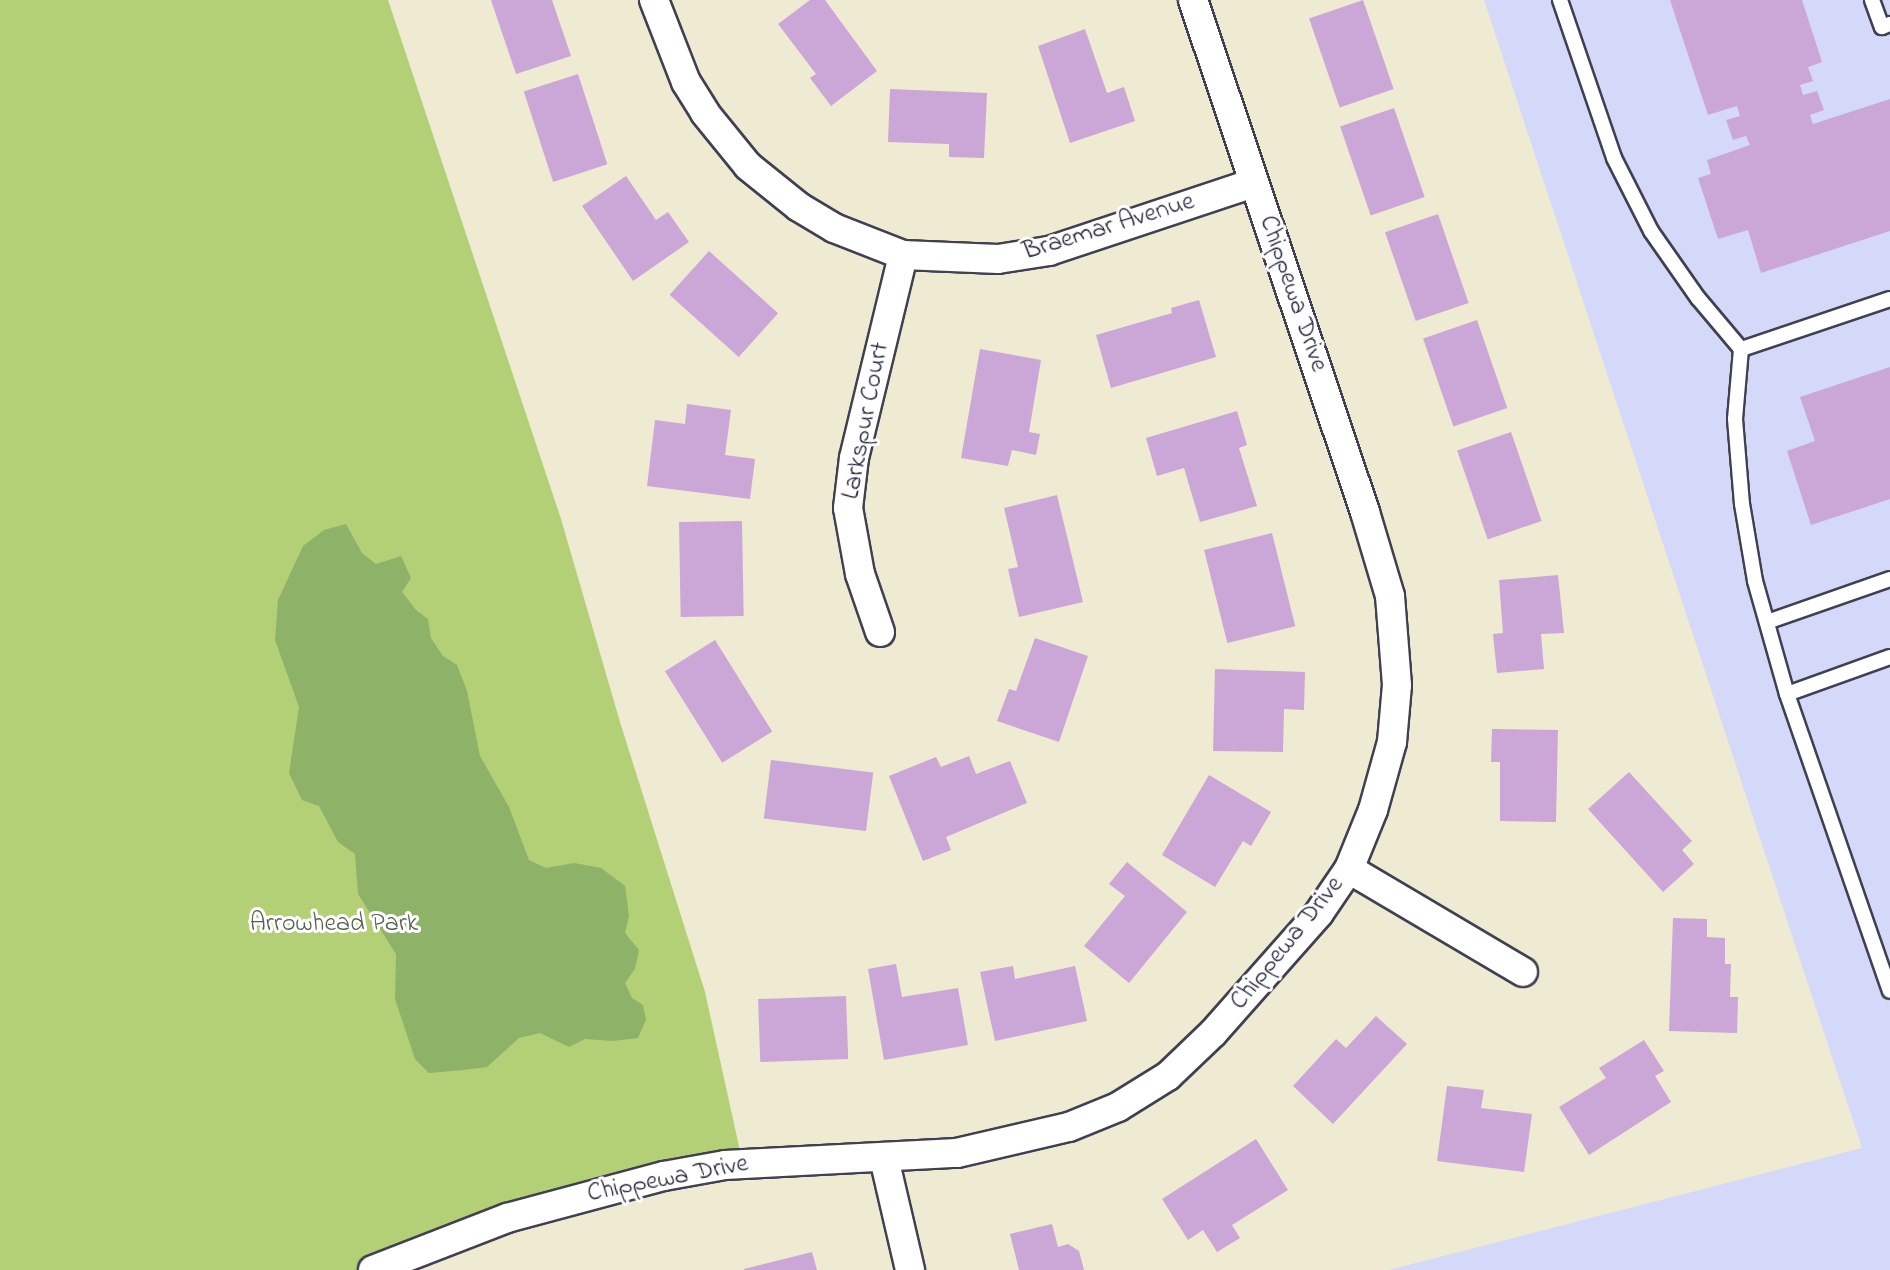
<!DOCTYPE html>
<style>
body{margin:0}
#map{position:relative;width:1890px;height:1270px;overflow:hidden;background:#efead2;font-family:"Indie Flower",sans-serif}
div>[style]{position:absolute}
.built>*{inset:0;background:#d4d8f9}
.green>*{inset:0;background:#b3d076}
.forest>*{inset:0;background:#8eb267}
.building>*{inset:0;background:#cba7d7;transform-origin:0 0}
.roads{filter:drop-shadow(2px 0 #414052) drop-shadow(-2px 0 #414052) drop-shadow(0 2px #414052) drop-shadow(0 -2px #414052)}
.lane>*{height:14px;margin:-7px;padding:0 7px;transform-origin:7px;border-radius:7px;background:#fff}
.street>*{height:28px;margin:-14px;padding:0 14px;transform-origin:14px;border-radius:14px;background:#fff}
span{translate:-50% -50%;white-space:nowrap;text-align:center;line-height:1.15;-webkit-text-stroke:6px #fff;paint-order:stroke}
.street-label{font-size:26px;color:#22223b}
.park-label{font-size:26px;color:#555f50}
</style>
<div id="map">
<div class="built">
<div style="clip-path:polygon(1484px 0,1890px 0,1890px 1270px,1389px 1270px,1862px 1148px)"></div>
</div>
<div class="green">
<div style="clip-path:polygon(0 0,388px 0,561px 519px,620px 722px,705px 992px,742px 1160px,363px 1270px,0 1270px)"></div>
</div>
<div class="forest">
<div style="clip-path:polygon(346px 524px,362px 553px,376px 564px,401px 556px,411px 578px,402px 592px,416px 610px,428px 619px,431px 638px,443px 656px,457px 665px,467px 691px,480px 756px,509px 807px,529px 860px,546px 868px,574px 863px,601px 868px,625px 886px,629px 916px,625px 933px,639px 950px,635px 969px,625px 983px,632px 998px,643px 1005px,646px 1020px,638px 1038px,613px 1041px,585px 1039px,569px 1047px,540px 1033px,519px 1038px,487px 1067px,463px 1070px,429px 1073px,415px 1059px,395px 999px,396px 954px,358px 894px,355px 854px,338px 842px,319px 806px,302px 800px,289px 773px,299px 707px,275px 640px,278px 600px,303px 546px,324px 530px)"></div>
</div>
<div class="building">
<div style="clip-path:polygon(491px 0,552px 0,571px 56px,516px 74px)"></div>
<div style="clip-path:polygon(810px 0,825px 0,877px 71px,831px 106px,810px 78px,816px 74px,778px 24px)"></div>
<div style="left:1363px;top:0;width:94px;height:57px;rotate:71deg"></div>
<div style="clip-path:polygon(1670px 0,1802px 0,1822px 62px,1808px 67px,1813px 81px,1800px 85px,1803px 95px,1817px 91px,1824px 110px,1810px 115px,1813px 124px,1890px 99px,1890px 231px,1761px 273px,1748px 230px,1718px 239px,1698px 178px,1711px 174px,1707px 160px,1750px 145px,1746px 136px,1733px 140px,1726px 120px,1740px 116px,1737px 106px,1708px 115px)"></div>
<div style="clip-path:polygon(1085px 29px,1107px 93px,1124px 87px,1135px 121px,1070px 143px,1038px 46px)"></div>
<div style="left:578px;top:74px;width:95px;height:57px;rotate:72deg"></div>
<div style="clip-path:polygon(890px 89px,987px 93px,984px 158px,949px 157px,949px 144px,888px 142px)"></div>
<div style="left:1394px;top:108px;width:94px;height:57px;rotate:71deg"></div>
<div style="clip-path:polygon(626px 176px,656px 220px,668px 212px,689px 242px,633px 281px,582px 206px)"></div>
<div style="left:1438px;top:214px;width:94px;height:56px;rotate:71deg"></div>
<div style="left:709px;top:251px;width:93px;height:59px;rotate:42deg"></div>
<div style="clip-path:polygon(1199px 300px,1216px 357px,1111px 388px,1096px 335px,1172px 313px,1171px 308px)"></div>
<div style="left:1477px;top:320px;width:93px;height:57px;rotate:71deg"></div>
<div style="clip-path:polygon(980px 349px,1041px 360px,1029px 432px,1040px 434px,1036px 455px,1012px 450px,1008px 466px,961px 458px)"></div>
<div style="clip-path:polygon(1890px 367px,1890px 499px,1811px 525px,1787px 451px,1815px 441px,1800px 397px)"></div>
<div style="clip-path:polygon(687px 404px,731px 410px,725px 455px,755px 459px,750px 499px,647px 486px,655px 420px,685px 424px)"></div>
<div style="clip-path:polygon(1237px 411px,1247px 445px,1239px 448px,1257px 506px,1200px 522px,1184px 468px,1157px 476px,1146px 438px)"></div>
<div style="left:1511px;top:432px;width:94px;height:57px;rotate:71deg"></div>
<div style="clip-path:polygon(1057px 495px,1083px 602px,1019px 617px,1008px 569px,1018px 567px,1004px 508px)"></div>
<div style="left:742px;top:521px;width:95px;height:63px;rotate:89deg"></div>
<div style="left:1272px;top:533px;width:96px;height:70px;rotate:76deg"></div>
<div style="clip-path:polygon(1558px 575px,1564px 633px,1541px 634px,1544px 669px,1497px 673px,1493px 634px,1503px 633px,1499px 580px)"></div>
<div style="clip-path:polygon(1035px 638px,1088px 656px,1059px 742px,997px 721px,1009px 689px,1016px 691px)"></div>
<div style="left:715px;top:640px;width:108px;height:59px;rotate:58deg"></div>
<div style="clip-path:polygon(1215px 669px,1305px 672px,1304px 710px,1284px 709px,1283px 752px,1213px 751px)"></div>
<div style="clip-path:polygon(1492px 729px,1558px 730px,1556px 822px,1500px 821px,1500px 762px,1491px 762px)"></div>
<div style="clip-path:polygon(969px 756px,976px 774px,1010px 761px,1027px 803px,946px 837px,951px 850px,923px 861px,889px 776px,936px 757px,941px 767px)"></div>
<div style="left:771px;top:760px;width:103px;height:59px;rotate:7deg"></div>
<div style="clip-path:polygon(1629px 772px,1692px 841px,1682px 850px,1694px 864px,1663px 892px,1588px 809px)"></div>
<div style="clip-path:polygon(1209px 775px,1271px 812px,1251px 846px,1243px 841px,1215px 887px,1162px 855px)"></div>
<div style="clip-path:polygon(1127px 862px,1187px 912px,1129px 983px,1084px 946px,1125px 896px,1109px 884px)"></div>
<div style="clip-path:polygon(1673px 918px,1707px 919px,1707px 937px,1725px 938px,1725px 964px,1731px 964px,1730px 997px,1738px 997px,1737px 1033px,1669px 1031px)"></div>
<div style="clip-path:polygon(896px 964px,902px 997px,958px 988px,968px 1045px,884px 1060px,868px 969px)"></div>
<div style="clip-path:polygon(1013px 966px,1015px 979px,1075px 966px,1087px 1021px,995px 1041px,980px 972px)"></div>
<div style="left:846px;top:996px;width:63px;height:88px;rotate:88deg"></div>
<div style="clip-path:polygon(1376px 1016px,1407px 1044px,1333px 1124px,1293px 1086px,1336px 1039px,1346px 1048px)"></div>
<div style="clip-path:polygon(1644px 1040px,1664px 1071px,1655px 1076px,1671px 1102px,1589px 1155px,1559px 1107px,1606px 1078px,1599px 1068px)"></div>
<div style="clip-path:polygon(1447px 1086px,1484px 1090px,1481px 1108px,1532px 1114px,1524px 1172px,1437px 1161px)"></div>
<div style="clip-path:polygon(1256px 1139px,1288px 1190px,1232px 1225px,1240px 1238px,1217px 1252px,1203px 1230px,1188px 1240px,1162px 1199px)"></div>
<div style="clip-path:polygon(1052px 1224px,1058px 1247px,1068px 1244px,1079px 1251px,1084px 1270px,1019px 1270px,1010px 1234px)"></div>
<div style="clip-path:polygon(812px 1252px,817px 1270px,744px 1270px,744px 1269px)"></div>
</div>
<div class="roads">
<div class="lane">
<div style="left:1560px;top:0;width:167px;rotate:71.1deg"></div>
<div style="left:1614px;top:158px;width:82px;rotate:63.1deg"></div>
<div style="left:1651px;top:231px;width:82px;rotate:55deg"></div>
<div style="left:1698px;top:298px;width:67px;rotate:49.9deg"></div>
<div style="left:1872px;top:0;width:29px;rotate:70deg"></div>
<div style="left:1882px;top:27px;width:9px;rotate:-21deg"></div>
<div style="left:1890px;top:299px;width:157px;rotate:161.4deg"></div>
<div style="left:1741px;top:349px;width:70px;rotate:94.9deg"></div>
<div style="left:1735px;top:419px;width:85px;rotate:85.3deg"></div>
<div style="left:1742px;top:504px;width:78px;rotate:80.4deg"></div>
<div style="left:1755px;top:581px;width:117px;rotate:74.2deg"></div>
<div style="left:1787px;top:694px;width:314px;rotate:70.9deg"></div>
<div style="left:1767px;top:622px;width:130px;rotate:-19.3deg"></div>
<div style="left:1787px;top:694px;width:109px;rotate:-19.8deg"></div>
</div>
<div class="street">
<div style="left:654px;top:0;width:88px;rotate:68.7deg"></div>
<div style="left:686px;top:82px;width:36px;rotate:58deg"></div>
<div style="left:705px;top:113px;width:68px;rotate:50.9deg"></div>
<div style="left:748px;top:166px;width:65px;rotate:38.8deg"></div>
<div style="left:799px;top:207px;width:41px;rotate:31deg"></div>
<div style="left:834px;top:228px;width:74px;rotate:21.4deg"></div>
<div style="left:903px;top:255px;width:95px;rotate:2.4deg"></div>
<div style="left:998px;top:259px;width:52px;rotate:-8.9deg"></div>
<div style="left:1049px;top:251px;width:216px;rotate:-18.4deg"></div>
<div style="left:880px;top:632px;width:61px;rotate:-109deg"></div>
<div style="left:860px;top:574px;width:67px;rotate:-100.3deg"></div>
<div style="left:848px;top:508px;width:50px;rotate:-83.2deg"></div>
<div style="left:854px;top:458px;width:209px;rotate:-76.4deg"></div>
<div style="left:1349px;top:869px;width:202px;rotate:30.6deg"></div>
<div style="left:884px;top:1158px;width:115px;rotate:76.9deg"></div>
<div style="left:373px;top:1270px;width:144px;rotate:-21.2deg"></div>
<div style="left:507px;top:1218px;width:163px;rotate:-15deg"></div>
<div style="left:664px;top:1176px;width:62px;rotate:-10.2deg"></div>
<div style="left:725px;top:1165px;width:232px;rotate:-3deg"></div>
<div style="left:957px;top:1153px;width:115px;rotate:-13.1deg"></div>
<div style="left:1069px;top:1127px;width:53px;rotate:-22.2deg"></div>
<div style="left:1118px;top:1107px;width:59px;rotate:-31.8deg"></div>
<div style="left:1168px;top:1076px;width:62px;rotate:-43.7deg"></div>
<div style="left:1213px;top:1033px;width:160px;rotate:-48.5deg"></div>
<div style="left:1319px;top:913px;width:53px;rotate:-55.7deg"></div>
<div style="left:1349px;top:869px;width:64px;rotate:-67.9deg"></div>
<div style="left:1373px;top:810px;width:71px;rotate:-74.4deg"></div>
<div style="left:1392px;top:742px;width:57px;rotate:-85deg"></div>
<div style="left:1397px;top:685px;width:89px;rotate:-94.5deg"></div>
<div style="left:1390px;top:596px;width:88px;rotate:-106.6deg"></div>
<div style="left:1365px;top:512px;width:540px;rotate:-108.57deg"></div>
</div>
</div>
<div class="street-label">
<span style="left:1109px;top:228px;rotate:-17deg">Braemar Avenue</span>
<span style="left:1292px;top:294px;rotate:71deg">Chippewa Drive</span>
<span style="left:867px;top:421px;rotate:-79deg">Larkspur Court</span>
<span style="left:1288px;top:944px;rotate:-51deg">Chippewa Drive</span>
<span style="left:668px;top:1180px;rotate:-11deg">Chippewa Drive</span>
</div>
<div class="park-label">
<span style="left:334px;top:925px">Arrowhead Park</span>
</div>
</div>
